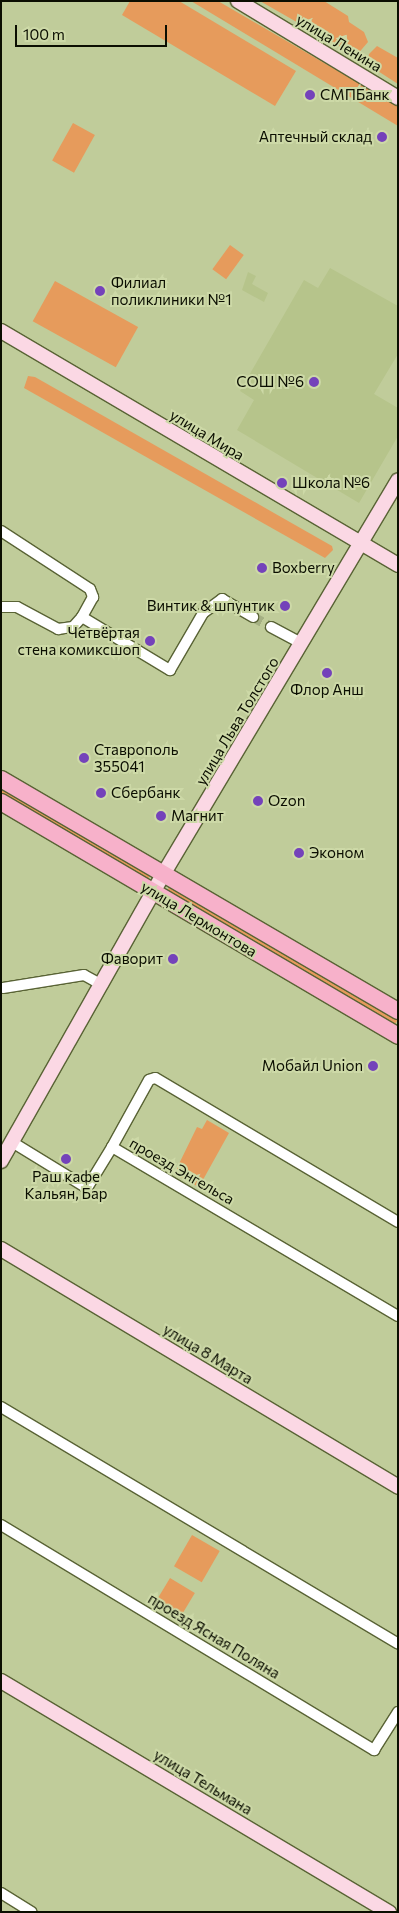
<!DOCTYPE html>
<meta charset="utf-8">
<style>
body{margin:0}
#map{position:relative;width:399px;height:1913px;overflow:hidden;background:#c0cc9a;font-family:Commissioner,sans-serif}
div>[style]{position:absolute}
.built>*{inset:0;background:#b6c48b}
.green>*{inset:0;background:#e69b5c;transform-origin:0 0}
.street-tunnel>*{height:10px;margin-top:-5px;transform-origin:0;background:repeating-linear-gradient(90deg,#a5b083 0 10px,transparent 0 15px)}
.roads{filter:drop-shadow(1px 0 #596335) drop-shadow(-1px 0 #596335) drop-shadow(0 1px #596335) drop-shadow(0 -1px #596335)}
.street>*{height:10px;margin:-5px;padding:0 5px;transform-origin:5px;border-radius:5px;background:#fff}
.secondary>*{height:14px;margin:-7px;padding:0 7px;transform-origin:7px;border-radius:7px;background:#fbd8e4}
.primary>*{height:16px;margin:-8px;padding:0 8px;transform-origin:8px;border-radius:8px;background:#f7b1ca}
.dots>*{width:14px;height:14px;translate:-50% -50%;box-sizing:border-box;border:2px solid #cdd9a7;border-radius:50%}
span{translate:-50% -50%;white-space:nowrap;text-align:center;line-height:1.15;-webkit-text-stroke:4px #cdd9a7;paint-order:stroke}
.street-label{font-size:15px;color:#0b0e01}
.poi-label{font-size:15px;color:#0b0e01}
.left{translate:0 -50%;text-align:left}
.right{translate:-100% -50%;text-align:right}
.frame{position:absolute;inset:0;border:2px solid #0b0e01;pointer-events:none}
.scale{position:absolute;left:15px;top:25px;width:152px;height:22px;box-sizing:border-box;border:2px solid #0b0e01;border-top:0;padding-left:6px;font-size:15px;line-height:18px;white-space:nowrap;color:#0b0e01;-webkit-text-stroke:4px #cdd9a7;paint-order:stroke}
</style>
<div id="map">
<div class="built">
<div style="clip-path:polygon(330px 268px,398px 306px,398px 354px,374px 394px,398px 408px,398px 436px,359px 503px,237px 430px,254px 400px,240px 391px,304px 280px,318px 288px)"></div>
<div style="clip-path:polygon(248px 272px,256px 276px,252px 284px,268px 293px,264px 302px,242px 290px)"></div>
</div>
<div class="green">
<div style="clip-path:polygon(130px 1px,179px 1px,296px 71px,275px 106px,122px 15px)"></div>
<div style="clip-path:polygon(191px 1px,218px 1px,398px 106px,398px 126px)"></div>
<div style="clip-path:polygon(260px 1px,324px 1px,348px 16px,349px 22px,364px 32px,368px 42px,356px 56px)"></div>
<div style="clip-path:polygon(377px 46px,398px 58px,398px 84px,367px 64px,369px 54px)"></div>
<div style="left:73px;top:123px;width:25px;height:43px;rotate:29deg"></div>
<div style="left:230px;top:245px;width:17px;height:30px;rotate:36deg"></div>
<div style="left:55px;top:281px;width:95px;height:46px;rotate:29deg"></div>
<div style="clip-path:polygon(28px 376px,35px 377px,332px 546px,333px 550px,325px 558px,24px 388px)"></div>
<div style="clip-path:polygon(1px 787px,150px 875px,150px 876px,148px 879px,1px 794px)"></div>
<div style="left:170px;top:886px;width:264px;height:7px;rotate:30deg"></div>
<div style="clip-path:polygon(207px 1120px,229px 1133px,199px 1187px,174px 1174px,197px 1127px,202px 1129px)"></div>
<div style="left:192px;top:1535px;width:32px;height:36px;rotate:30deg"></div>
<div style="left:170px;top:1578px;width:29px;height:26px;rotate:31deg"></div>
</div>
<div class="street-tunnel">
<div style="left:253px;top:617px;width:21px;rotate:29deg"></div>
</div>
<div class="roads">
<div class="street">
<div style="left:1px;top:531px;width:106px;rotate:33.1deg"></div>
<div style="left:90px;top:589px;width:9px;rotate:69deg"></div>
<div style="left:93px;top:597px;width:23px;rotate:119deg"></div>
<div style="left:82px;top:617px;width:103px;rotate:31.1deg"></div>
<div style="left:170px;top:670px;width:66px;rotate:-59.9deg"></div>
<div style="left:203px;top:613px;width:24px;rotate:-36deg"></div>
<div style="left:222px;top:599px;width:36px;rotate:30deg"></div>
<div style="left:1px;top:607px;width:16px"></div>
<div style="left:17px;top:607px;width:47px;rotate:28.2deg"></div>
<div style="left:58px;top:629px;width:15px;rotate:-8deg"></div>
<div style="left:73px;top:627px;width:13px;rotate:-48deg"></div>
<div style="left:271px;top:627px;width:34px;rotate:28deg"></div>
<div style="left:3px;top:988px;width:82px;rotate:-9.1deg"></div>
<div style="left:84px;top:975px;width:21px;rotate:29deg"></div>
<div style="left:12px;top:1142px;width:88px;rotate:31.5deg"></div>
<div style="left:87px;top:1188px;width:48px;rotate:-58.6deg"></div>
<div style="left:398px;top:1222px;width:282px;rotate:-149.3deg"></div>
<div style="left:155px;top:1078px;width:6px;rotate:162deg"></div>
<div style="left:149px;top:1080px;width:77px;rotate:118.9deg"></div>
<div style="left:112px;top:1147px;width:332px;rotate:30.6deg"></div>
<div style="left:1px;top:1407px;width:462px;rotate:30.8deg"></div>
<div style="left:1px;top:1525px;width:436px;rotate:31.1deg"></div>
<div style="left:374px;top:1750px;width:45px;rotate:-57.7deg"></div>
<div style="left:1px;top:1893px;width:36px;rotate:32deg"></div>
</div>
<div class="secondary">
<div style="left:238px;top:1px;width:187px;rotate:31.2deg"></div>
<div style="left:1px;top:331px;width:461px;rotate:30.5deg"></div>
<div style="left:1px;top:1161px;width:331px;rotate:-60.5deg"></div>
<div style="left:164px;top:873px;width:457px;rotate:-59.2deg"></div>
<div style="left:1px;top:1249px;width:463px;rotate:30.9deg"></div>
<div style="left:1px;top:1681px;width:452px;rotate:30.8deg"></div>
</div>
<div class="primary">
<div style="left:1px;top:779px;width:460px;rotate:30.3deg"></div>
<div style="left:1px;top:802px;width:461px;rotate:30.5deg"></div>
</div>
</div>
<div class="dots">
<div style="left:310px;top:95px;background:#7442ba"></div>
<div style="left:382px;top:137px;background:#7442ba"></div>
<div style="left:100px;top:291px;background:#7442ba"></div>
<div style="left:314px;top:382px;background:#7442ba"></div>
<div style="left:282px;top:483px;background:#7442ba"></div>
<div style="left:262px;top:568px;background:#7442ba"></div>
<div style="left:285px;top:606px;background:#7442ba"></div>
<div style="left:150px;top:641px;background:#7442ba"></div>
<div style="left:327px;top:673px;background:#7442ba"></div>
<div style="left:84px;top:758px;background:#7442ba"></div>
<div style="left:101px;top:793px;background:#7442ba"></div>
<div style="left:258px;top:801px;background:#7442ba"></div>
<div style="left:161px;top:816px;background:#7442ba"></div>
<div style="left:299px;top:853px;background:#7442ba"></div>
<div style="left:173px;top:959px;background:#7442ba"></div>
<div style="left:373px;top:1066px;background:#7442ba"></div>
<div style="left:66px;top:1159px;background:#7442ba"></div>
</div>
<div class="street-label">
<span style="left:339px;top:43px;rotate:31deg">улица Ленина</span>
<span style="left:207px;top:435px;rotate:31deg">улица Мира</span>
<span style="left:237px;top:721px;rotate:-59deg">улица Льва Толстого</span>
<span style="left:199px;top:919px;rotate:31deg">улица Лермонтова</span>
<span style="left:182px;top:1171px;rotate:30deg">проезд Энгельса</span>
<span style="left:208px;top:1354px;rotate:31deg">улица 8 Марта</span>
<span style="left:214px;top:1636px;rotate:31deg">проезд Ясная Поляна</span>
<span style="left:203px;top:1782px;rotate:31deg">улица Тельмана</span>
</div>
<div class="poi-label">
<span class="left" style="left:320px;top:95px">СМПБанк</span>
<span class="right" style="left:372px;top:137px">Аптечный склад</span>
<span class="left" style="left:111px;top:291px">Филиал<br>поликлиники №1</span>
<span class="right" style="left:304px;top:382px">СОШ №6</span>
<span class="left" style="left:292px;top:483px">Школа №6</span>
<span class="left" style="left:272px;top:568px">Boxberry</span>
<span class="right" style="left:275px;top:606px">Винтик &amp; шпунтик</span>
<span class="right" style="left:140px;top:641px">Четвёртая<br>стена комиксшоп</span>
<span style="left:327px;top:690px">Флор Анш</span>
<span class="left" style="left:94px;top:758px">Ставрополь<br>355041</span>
<span class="left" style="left:111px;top:793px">Сбербанк</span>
<span class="left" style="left:268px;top:801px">Ozon</span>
<span class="left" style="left:171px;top:816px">Магнит</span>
<span class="left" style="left:309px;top:853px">Эконом</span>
<span class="right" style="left:163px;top:959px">Фаворит</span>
<span class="right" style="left:363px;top:1066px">Мобайл Union</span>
<span style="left:66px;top:1185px">Раш кафе<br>Кальян, Бар</span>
</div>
<div class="frame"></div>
<div class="scale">100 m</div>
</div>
